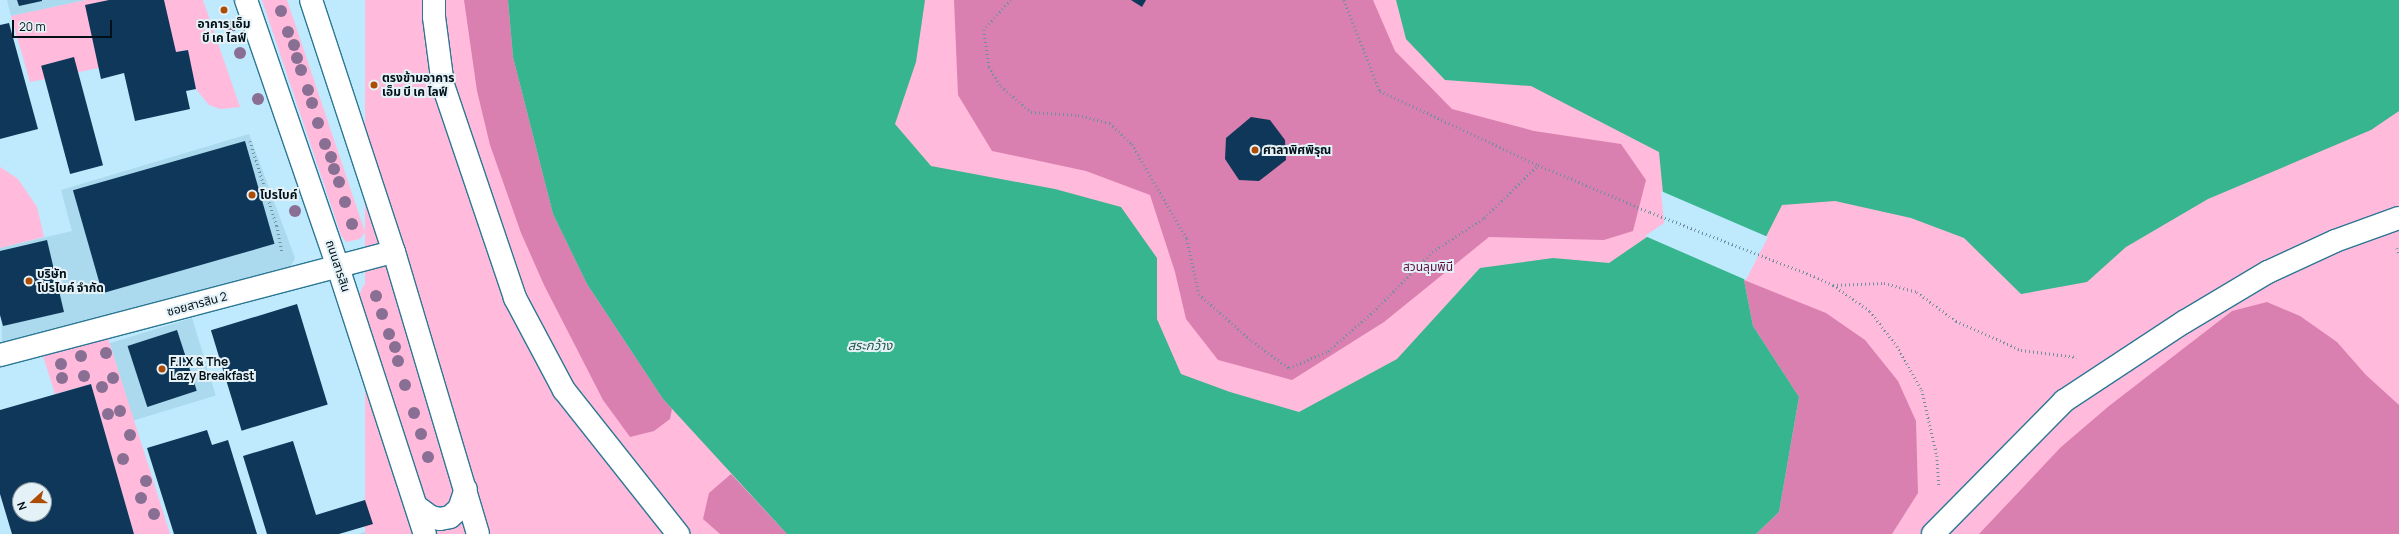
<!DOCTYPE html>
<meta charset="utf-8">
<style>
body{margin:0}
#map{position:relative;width:2399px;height:534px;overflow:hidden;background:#bfe9fd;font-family:Manrope,"Noto Sans Thai",sans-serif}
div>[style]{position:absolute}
.built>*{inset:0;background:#abd9ed;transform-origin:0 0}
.green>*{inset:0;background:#ffbadc;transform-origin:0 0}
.forest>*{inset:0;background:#da80b0}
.water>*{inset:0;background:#36b58e}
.pier>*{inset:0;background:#bfe9fd}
.building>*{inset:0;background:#0e3759;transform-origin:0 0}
.path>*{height:2.5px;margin-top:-1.25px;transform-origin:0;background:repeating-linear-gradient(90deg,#71909f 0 1px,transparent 0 4px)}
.roads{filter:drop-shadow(1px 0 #2c7794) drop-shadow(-1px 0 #2c7794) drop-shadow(0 1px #2c7794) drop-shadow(0 -1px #2c7794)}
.minor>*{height:22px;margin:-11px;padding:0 11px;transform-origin:11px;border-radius:11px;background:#fff}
.trees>*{width:12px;height:12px;margin:-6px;border-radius:50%;background:#896f94}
.dots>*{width:11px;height:11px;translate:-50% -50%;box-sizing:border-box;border:2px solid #e4f2f8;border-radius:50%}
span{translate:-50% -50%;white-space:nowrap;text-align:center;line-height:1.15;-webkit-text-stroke:4px #e4f2f8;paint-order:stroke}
.poi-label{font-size:12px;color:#000f18;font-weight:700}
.left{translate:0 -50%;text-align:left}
.street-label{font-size:12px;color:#000f18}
.park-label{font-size:12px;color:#5d0c3f}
.water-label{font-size:13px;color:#275947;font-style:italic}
.north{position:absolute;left:12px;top:482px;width:40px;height:40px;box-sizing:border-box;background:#e4f2f8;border:1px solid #89979e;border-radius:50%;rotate:249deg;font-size:11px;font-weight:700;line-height:16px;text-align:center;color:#000f18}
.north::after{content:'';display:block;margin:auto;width:14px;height:18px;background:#ad4d05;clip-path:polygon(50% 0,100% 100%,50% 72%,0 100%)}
.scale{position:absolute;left:12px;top:20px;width:100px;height:18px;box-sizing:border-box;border:2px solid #000f18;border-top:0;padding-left:5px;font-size:12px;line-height:14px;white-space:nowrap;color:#000f18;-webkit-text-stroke:3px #e4f2f8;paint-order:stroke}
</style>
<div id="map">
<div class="built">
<div style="clip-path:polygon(7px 0,86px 0,11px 16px)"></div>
<div style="clip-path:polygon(249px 134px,295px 258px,291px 266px,2px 342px,0 248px,72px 231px,61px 190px)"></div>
<div style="left:192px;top:318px;width:81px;height:86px;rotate:73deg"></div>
<div style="clip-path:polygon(382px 527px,386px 534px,358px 534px)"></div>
</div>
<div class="green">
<div style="clip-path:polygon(86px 0,203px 0,240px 107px,220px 109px,209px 105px,196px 89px,187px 50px,30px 82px,11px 16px)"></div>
<div style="clip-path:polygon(262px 0,287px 0,365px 232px,360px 239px,346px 242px,341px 235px)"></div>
<div style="left:365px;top:0;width:2034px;height:564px"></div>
<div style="clip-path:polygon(0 167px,18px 179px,37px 207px,44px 237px,0 248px)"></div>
<div style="clip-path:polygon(379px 278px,389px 284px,443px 461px,438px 472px,431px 476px,423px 476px,413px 466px,358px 298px,363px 286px,371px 280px)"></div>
<div style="clip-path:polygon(108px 338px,170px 534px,134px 534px,91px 384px,55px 394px,43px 356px)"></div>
</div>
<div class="forest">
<div style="clip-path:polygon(464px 0,508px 0,513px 57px,553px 214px,587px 284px,663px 399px,672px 409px,670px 419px,654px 431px,630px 437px,603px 400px,544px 285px,521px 233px,490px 145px,477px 91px)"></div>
<div style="clip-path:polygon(954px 0,1373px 0,1395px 51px,1452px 109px,1534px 131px,1621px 144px,1646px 180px,1633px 231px,1604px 240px,1489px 237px,1384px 322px,1292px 380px,1218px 360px,1186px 319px,1175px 272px,1150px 195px,1086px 171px,992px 151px,958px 95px)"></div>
<div style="clip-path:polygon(1744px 280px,1826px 313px,1865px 340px,1898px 381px,1916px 421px,1918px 493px,1892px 534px,1756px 534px,1779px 512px,1799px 397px,1753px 326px)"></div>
<div style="clip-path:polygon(2267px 302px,2300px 316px,2337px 342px,2366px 375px,2399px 405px,2399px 534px,1979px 534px,2061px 447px,2109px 406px,2232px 311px)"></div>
<div style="clip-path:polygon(731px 474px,787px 534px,720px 534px,703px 519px,709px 493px)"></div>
</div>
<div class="water">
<div style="clip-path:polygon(508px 0,925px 0,916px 62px,895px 124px,931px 166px,1055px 189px,1121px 207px,1157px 258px,1157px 319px,1181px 374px,1230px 392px,1299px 412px,1397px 359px,1480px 268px,1553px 258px,1609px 263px,1666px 224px,1659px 152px,1531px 86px,1445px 80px,1406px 39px,1396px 0,2399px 0,2399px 111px,2371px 130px,2208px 199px,2126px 247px,2087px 282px,2021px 294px,1964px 238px,1911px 218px,1835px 201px,1782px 205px,1744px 280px,1753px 326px,1799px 397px,1779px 512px,1756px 534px,787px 534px,663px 399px,587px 284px,553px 214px,513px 57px)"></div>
</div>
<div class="pier">
<div style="clip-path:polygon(1661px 191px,1768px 237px,1746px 280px,1645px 236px,1664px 223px)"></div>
</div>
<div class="building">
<div style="clip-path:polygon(17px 0,42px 0,42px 1px,19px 6px)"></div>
<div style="clip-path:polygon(109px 0,164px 0,176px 52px,188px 50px,196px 89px,186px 91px,190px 109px,135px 121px,124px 73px,101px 79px,85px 5px)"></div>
<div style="clip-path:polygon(1131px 0,1146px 0,1142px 7px)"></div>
<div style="clip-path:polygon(9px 23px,38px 129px,0 139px,0 25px)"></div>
<div style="left:74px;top:57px;width:112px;height:34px;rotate:75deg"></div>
<div style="clip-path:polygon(1251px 117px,1270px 120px,1285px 140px,1286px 160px,1259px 181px,1239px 180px,1225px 159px,1226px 138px)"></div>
<div style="left:245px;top:141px;width:107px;height:179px;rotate:74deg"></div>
<div style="clip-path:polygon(47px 240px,64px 312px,3px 326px,0 315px,0 251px)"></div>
<div style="left:297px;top:304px;width:105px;height:90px;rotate:73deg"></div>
<div style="left:177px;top:330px;width:64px;height:52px;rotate:72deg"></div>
<div style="clip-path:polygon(evenodd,91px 384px,134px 534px,12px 534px,0 494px,0 410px,91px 384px,20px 490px,44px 490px,44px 514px,20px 514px,20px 490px)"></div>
<div style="clip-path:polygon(207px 430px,212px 445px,228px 440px,257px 534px,174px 534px,147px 448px)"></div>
<div style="clip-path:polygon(293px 441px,316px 515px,365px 500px,373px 524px,339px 534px,267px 534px,243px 456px)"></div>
</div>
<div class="path">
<div style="left:1011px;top:0;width:40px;rotate:132deg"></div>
<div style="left:984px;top:30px;width:37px;rotate:82deg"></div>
<div style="left:989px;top:67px;width:22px;rotate:58deg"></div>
<div style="left:1001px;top:86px;width:40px;rotate:41deg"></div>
<div style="left:1031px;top:112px;width:47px;rotate:3.7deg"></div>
<div style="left:1078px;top:115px;width:33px;rotate:14deg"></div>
<div style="left:1110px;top:123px;width:30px;rotate:44deg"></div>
<div style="left:1132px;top:144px;width:110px;rotate:59.9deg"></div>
<div style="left:1187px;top:239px;width:56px;rotate:77.7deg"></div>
<div style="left:1199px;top:294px;width:71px;rotate:41.6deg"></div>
<div style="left:1252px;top:341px;width:46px;rotate:36.1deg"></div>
<div style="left:1289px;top:368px;width:43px;rotate:-23.6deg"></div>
<div style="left:1328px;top:351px;width:64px;rotate:-41.2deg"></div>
<div style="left:1376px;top:309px;width:80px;rotate:-45.5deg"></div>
<div style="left:1432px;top:252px;width:62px;rotate:-33.2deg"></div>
<div style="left:1484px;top:218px;width:76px;rotate:-44.5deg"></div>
<div style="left:1538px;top:165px;width:121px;rotate:22.8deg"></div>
<div style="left:1650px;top:212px;width:180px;rotate:21.4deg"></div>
<div style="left:1818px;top:278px;width:17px;rotate:25deg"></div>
<div style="left:1833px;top:285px;width:45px;rotate:35.1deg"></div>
<div style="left:1870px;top:311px;width:44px;rotate:52.4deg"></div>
<div style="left:1897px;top:346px;width:51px;rotate:60.4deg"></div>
<div style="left:1922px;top:390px;width:68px;rotate:77.2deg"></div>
<div style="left:1937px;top:456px;width:30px;rotate:86deg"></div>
<div style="left:1344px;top:0;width:98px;rotate:68.4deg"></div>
<div style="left:1380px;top:91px;width:174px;rotate:25.1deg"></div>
<div style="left:250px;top:141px;width:89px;rotate:72.4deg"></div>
<div style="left:277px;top:226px;width:26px;rotate:79deg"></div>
<div style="left:2397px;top:248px;width:7px;rotate:74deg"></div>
<div style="left:1833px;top:285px;width:51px;rotate:-2.2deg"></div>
<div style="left:1884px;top:283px;width:34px;rotate:15deg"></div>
<div style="left:1917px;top:292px;width:49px;rotate:36.6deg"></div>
<div style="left:1956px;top:321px;width:71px;rotate:24deg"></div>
<div style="left:2021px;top:350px;width:56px;rotate:7.1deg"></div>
</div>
<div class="roads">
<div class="minor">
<div style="left:246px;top:0;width:282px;rotate:71deg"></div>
<div style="left:338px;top:267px;width:281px;rotate:72deg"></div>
<div style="left:311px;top:0;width:265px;rotate:71.8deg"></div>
<div style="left:394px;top:252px;width:294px;rotate:73.4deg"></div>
<div style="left:434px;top:0;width:17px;rotate:90deg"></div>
<div style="left:434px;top:17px;width:69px;rotate:82.5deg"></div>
<div style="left:443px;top:85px;width:225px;rotate:71.3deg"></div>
<div style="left:515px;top:298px;width:104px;rotate:62deg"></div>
<div style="left:564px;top:390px;width:184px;rotate:51.6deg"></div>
<div style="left:0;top:355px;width:407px;rotate:-14.7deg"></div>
<div style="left:417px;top:507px;width:17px;rotate:36deg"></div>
<div style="left:431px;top:517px;width:9px;rotate:13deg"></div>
<div style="left:440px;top:519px;width:10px;rotate:-11deg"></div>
<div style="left:450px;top:517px;width:12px;rotate:-42deg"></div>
<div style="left:459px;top:509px;width:21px;rotate:-71deg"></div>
<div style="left:1933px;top:534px;width:187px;rotate:-45.4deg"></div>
<div style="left:2064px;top:401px;width:144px;rotate:-33.4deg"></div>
<div style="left:2184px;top:322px;width:98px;rotate:-30.8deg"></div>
<div style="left:2268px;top:272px;width:74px;rotate:-24.8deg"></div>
<div style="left:2335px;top:241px;width:68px;rotate:-19.8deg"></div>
</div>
</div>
<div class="trees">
<div style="left:281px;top:11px"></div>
<div style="left:231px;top:26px"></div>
<div style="left:288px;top:32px"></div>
<div style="left:294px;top:45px"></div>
<div style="left:240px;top:53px"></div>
<div style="left:297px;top:58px"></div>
<div style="left:301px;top:70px"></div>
<div style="left:308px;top:90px"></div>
<div style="left:258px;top:99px"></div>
<div style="left:312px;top:103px"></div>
<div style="left:318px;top:123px"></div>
<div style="left:325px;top:144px"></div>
<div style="left:331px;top:157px"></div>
<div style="left:334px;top:169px"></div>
<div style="left:339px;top:182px"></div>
<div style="left:345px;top:202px"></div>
<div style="left:295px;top:211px"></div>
<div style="left:352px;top:224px"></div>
<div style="left:376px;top:296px"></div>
<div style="left:382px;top:314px"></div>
<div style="left:389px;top:334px"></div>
<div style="left:395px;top:347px"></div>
<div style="left:106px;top:353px"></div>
<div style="left:81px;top:356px"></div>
<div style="left:398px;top:361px"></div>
<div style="left:61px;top:364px"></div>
<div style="left:84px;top:376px"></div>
<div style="left:62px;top:378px"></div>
<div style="left:113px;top:378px"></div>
<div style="left:405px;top:385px"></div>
<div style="left:102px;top:387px"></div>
<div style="left:120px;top:411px"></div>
<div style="left:414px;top:413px"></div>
<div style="left:108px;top:414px"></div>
<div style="left:421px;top:434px"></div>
<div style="left:130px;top:435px"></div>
<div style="left:428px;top:457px"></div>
<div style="left:123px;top:459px"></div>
<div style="left:146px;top:481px"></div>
<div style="left:141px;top:498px"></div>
<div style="left:154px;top:514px"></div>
</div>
<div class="dots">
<div style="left:224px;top:10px;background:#ad4d05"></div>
<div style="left:374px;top:85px;background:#ad4d05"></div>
<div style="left:1255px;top:150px;background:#ad4d05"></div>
<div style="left:252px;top:195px;background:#ad4d05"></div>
<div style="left:29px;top:281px;background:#ad4d05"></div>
<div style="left:162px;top:369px;background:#ad4d05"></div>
</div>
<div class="poi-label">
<span style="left:224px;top:31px">อาคาร เอ็ม<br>บี เค ไลฟ์</span>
<span class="left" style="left:382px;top:85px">ตรงข้ามอาคาร<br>เอ็ม บี เค ไลฟ์</span>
<span class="left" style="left:1263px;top:150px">ศาลาพิศพิรุณ</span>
<span class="left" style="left:260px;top:195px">โปรไบค์</span>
<span class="left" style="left:37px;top:281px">บริษัท<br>โปรไบค์ จำกัด</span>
<span class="left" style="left:170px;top:369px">F.I.X &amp; The<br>Lazy Breakfast</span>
</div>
<div class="street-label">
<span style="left:338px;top:266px;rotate:72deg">ถนนสารสิน</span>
<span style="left:197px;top:304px;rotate:-15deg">ซอยสารสิน 2</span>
</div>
<div class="park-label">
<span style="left:1428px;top:267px">สวนลุมพินี</span>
</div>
<div class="water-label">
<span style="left:870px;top:345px">สระกว้าง</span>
</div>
<div class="north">N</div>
<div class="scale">20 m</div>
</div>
